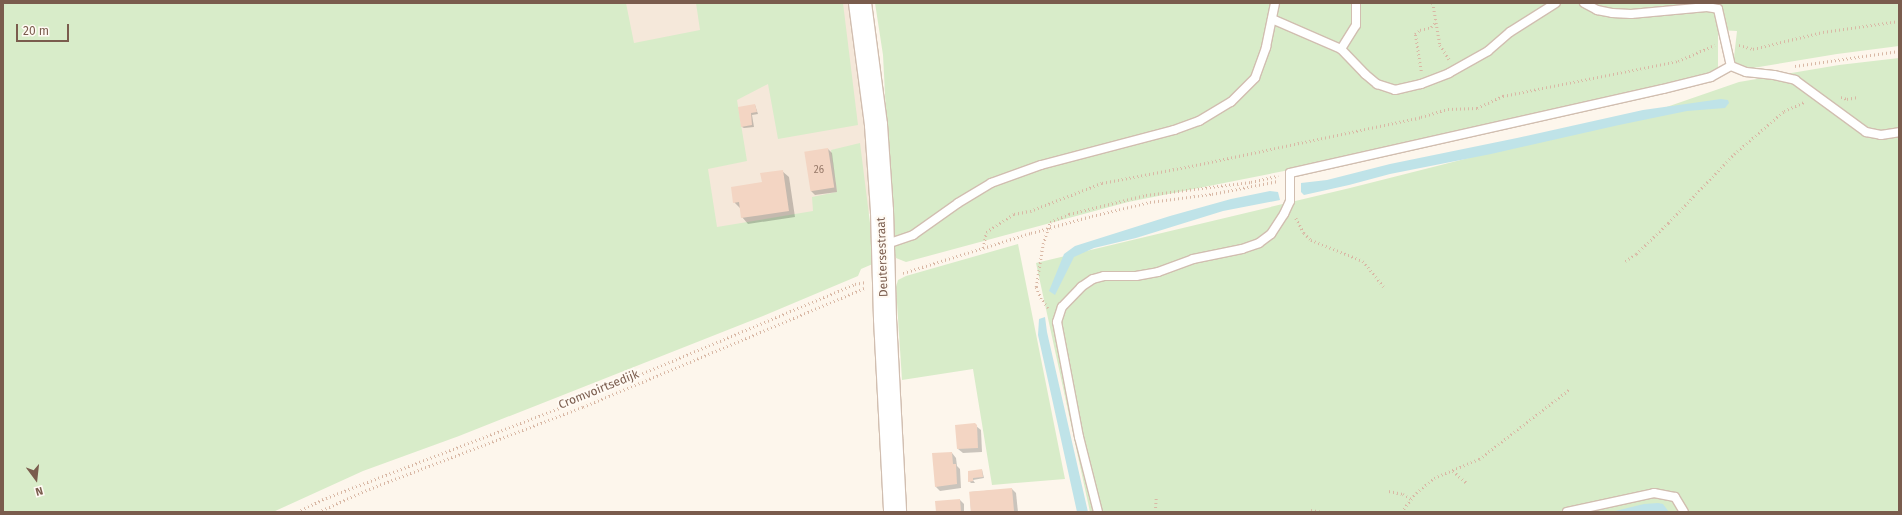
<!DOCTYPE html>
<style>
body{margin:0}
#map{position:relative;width:1902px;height:515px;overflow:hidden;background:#fdf6ec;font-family:"Fira Sans",sans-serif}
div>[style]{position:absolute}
.residential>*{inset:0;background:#f5e8da}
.green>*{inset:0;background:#d8ecc9}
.water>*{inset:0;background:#bfe3e8}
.shadow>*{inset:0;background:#0003}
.building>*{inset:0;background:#f3d5c3;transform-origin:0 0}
.path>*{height:2.5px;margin-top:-1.25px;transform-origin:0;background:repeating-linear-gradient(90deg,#d9b8a5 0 1px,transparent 0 4px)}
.roads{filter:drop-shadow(1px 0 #d1beb0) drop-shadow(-1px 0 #d1beb0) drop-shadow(0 1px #d1beb0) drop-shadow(0 -1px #d1beb0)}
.lane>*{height:8px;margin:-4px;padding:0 4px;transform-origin:4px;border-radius:4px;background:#fff}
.secondary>*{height:22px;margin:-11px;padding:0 11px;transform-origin:11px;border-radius:11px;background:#fff}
span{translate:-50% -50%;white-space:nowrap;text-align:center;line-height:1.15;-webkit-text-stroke:4px #fffaf3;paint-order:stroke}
.number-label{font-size:10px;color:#987a6a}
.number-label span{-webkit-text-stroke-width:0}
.street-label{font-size:12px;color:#7a5c4d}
.frame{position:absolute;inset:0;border:4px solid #7a5c4d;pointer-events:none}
.north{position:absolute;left:16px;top:459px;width:40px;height:40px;-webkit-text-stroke:3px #fffaf3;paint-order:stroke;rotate:165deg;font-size:11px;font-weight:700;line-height:16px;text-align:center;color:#7a5c4d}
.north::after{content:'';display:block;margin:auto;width:14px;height:18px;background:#7a5c4d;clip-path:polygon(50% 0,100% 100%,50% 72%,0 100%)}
.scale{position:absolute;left:16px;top:24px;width:53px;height:18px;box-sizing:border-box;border:2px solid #7a5c4d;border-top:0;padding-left:5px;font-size:12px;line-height:14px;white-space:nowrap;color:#7a5c4d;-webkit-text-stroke:3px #fffaf3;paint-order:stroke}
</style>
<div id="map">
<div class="residential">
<div style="clip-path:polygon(623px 3px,870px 3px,896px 210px,711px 236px,634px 52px)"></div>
</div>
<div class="green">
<div style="clip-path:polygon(3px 3px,626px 3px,634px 43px,700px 30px,696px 3px,843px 3px,858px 125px,778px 139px,768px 84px,737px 100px,747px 161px,708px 169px,717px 227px,813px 211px,812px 197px,837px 192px,831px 150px,860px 143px,875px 263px,861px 269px,858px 276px,763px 316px,459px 436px,363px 471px,273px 512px,3px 512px)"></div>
<div style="clip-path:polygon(875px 3px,1899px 3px,1899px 46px,1837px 54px,1735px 71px,1733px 66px,1737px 31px,1718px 30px,1718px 71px,1639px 91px,1335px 161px,1128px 202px,906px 262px,896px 258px,893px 250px,883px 55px)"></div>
<div style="clip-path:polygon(1899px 58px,1899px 512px,1090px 512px,1036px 263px,1350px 188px,1655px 111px,1739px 82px,1839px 65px)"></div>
<div style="clip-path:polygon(1018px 244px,1065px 479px,992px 485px,973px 369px,902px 380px,896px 287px,898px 280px,906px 276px)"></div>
</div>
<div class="water">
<div style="clip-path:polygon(1721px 99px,1728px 100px,1729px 103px,1725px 108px,1687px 111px,1619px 125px,1491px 154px,1390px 174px,1349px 185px,1304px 195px,1301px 192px,1301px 183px,1327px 180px,1390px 164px,1517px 138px,1643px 110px)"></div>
<div style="clip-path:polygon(1270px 191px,1278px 192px,1280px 200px,1223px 211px,1136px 238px,1094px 248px,1074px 257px,1055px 295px,1049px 291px,1064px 254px,1075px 246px,1170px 216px,1231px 199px)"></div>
<div style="clip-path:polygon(1045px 317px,1047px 332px,1088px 512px,1077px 512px,1038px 335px,1039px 319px)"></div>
<div style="clip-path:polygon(1658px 503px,1663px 504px,1669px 512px,1611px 512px,1644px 504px)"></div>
</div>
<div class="shadow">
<div style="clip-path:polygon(755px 105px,758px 114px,752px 115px,754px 127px,744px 128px,742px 127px)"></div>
<div style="clip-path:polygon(828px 149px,832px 153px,837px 192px,815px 195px,811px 191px)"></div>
<div style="clip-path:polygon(782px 171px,789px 177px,795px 217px,748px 224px,742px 217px,741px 209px,734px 202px)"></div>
<div style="clip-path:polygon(976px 426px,981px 430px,982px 452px,963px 453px,958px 449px)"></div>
<div style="clip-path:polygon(952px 453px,956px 458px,957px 466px,960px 469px,961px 488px,940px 491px,936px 487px)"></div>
<div style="clip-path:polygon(982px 470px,984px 478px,973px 480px,975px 483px,971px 483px,969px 481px)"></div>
<div style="clip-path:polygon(1012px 489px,1016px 493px,1018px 512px,971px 512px,970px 492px)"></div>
<div style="clip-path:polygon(960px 500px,964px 504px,964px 512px,937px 512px)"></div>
</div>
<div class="building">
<div style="clip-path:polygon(755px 104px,757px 112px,751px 113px,752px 125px,741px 127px,738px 107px)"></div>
<div style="left:828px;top:148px;width:40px;height:24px;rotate:81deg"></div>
<div style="clip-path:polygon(783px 170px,789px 211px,741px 218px,739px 202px,733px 203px,731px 187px,762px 182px,760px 173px)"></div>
<div style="clip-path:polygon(975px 423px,977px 425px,978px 448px,957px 449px,955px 425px)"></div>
<div style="clip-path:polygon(952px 452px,953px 464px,956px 464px,957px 484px,935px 487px,932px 453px)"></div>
<div style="clip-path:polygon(982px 469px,983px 477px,973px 478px,973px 481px,968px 482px,968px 471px)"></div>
<div style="left:1012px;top:488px;width:23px;height:43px;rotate:85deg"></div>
<div style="clip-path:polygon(960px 499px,961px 512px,936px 512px,935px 501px)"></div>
</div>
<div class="path">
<div style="left:1433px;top:3px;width:43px;rotate:80.5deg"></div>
<div style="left:1440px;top:45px;width:17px;rotate:57deg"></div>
<div style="left:1739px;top:45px;width:15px;rotate:16deg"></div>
<div style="left:1753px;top:49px;width:72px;rotate:-13.7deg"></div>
<div style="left:1823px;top:32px;width:77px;rotate:-8.2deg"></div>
<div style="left:1795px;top:66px;width:105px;rotate:-8.2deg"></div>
<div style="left:1421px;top:71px;width:37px;rotate:-99deg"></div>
<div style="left:1415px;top:34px;width:6px;rotate:-39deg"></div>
<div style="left:1420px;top:30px;width:11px;rotate:-15deg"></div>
<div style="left:1431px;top:27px;width:8px;rotate:-50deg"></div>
<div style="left:1841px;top:97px;width:6px;rotate:18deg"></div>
<div style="left:1847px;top:99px;width:11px;rotate:-10deg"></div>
<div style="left:1296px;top:218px;width:17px;rotate:62deg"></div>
<div style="left:1304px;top:233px;width:10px;rotate:45deg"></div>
<div style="left:1311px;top:240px;width:56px;rotate:22deg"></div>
<div style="left:1363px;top:261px;width:33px;rotate:51deg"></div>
<div style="left:983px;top:248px;width:16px;rotate:-79deg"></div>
<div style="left:986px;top:232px;width:33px;rotate:-33deg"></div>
<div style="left:1014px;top:214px;width:16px;rotate:-11deg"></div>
<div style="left:1030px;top:211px;width:77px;rotate:-21.3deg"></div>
<div style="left:1102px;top:183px;width:96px;rotate:-10.8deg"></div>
<div style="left:1196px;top:165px;width:230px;rotate:-12deg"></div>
<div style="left:1421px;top:117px;width:28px;rotate:-17deg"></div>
<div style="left:1448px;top:109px;width:29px;rotate:-2deg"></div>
<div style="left:1477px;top:108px;width:29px;rotate:-25deg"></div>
<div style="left:1503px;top:96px;width:178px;rotate:-11.3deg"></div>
<div style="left:1678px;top:61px;width:40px;rotate:-23.4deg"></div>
<div style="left:1625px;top:261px;width:13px;rotate:-32deg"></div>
<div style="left:1636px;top:254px;width:45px;rotate:-44.1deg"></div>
<div style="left:1668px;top:223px;width:95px;rotate:-46.3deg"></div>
<div style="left:1734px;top:154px;width:66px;rotate:-40.7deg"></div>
<div style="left:1784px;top:111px;width:22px;rotate:-24deg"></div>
<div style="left:903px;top:273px;width:134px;rotate:-17.4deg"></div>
<div style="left:1031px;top:233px;width:63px;rotate:-15.6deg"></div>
<div style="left:1092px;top:216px;width:60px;rotate:-13.6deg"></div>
<div style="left:1150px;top:202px;width:63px;rotate:-7.4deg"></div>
<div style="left:1212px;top:194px;width:67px;rotate:-11.1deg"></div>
<div style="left:1048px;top:308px;width:11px;rotate:-128deg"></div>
<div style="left:1041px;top:299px;width:13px;rotate:-113deg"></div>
<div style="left:1036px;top:287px;width:44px;rotate:-80.8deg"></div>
<div style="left:1043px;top:244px;width:23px;rotate:-72deg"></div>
<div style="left:1050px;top:222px;width:21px;rotate:-23deg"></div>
<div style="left:1069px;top:214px;width:79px;rotate:-13.9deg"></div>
<div style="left:1146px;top:195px;width:106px;rotate:-7.1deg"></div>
<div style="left:1251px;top:182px;width:28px;rotate:-13deg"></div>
<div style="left:1453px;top:471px;width:18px;rotate:41deg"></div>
<div style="left:1389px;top:491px;width:14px;rotate:12deg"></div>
<div style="left:1403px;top:494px;width:9px;rotate:32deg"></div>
<div style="left:1311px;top:510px;width:11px;rotate:10deg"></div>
<div style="left:297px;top:512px;width:32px;rotate:-26deg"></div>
<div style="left:326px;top:498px;width:256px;rotate:-21.1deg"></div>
<div style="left:565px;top:406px;width:315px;rotate:-22.8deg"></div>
<div style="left:855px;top:284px;width:11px;rotate:-10deg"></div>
<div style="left:318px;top:512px;width:56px;rotate:-24.3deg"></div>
<div style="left:369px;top:489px;width:229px;rotate:-21deg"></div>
<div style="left:583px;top:407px;width:306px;rotate:-22.9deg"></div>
<div style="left:1155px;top:512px;width:16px;rotate:-86deg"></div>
<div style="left:1401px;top:512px;width:24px;rotate:-52deg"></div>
<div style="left:1416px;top:493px;width:23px;rotate:-40deg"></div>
<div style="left:1434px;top:478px;width:49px;rotate:-22.9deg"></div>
<div style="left:1479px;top:459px;width:115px;rotate:-37.6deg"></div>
</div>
<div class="roads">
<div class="lane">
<div style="left:1584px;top:3px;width:15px;rotate:28deg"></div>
<div style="left:1597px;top:10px;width:15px;rotate:11deg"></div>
<div style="left:1612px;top:13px;width:19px;rotate:3deg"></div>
<div style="left:1631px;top:14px;width:76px;rotate:-5.3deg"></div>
<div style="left:1707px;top:7px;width:11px;rotate:10deg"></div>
<div style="left:1718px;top:9px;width:58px;rotate:77.2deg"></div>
<div style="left:1731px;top:66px;width:16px;rotate:22deg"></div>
<div style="left:1746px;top:72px;width:28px;rotate:6deg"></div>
<div style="left:1774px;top:75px;width:22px;rotate:13deg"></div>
<div style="left:1795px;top:80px;width:88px;rotate:36.2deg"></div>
<div style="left:1866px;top:132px;width:15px;rotate:11deg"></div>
<div style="left:1881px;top:135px;width:18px;rotate:-9deg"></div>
<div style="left:1272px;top:19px;width:75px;rotate:23.5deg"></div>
<div style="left:1341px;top:49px;width:35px;rotate:46deg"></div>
<div style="left:1365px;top:74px;width:16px;rotate:40deg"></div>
<div style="left:1377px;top:84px;width:19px;rotate:18deg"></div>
<div style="left:1395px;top:90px;width:27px;rotate:-13deg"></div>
<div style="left:1421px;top:84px;width:30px;rotate:-21deg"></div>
<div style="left:1449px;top:73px;width:45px;rotate:-29.4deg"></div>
<div style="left:1488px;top:51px;width:29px;rotate:-41deg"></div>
<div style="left:1510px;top:32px;width:54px;rotate:-32.2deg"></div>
<div style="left:1341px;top:49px;width:28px;rotate:-58deg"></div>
<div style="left:1356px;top:25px;width:22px;rotate:-90deg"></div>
<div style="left:884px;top:245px;width:31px;rotate:-19deg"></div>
<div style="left:913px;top:235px;width:55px;rotate:-35.4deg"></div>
<div style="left:958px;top:203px;width:39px;rotate:-31deg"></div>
<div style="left:991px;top:183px;width:53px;rotate:-19.8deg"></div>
<div style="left:1041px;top:165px;width:138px;rotate:-14.7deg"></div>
<div style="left:1174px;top:130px;width:27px;rotate:-20deg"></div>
<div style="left:1199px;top:121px;width:37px;rotate:-31deg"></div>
<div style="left:1231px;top:102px;width:34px;rotate:-45deg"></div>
<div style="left:1255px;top:78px;width:33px;rotate:-70deg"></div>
<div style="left:1266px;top:47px;width:45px;rotate:-78.4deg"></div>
<div style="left:1098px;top:512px;width:77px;rotate:-104.2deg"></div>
<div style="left:1079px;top:437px;width:117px;rotate:-100.8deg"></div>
<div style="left:1057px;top:322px;width:16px;rotate:-72deg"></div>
<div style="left:1062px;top:307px;width:28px;rotate:-46deg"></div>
<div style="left:1081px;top:287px;width:14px;rotate:-34deg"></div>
<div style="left:1093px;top:279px;width:11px;rotate:-15deg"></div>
<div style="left:1104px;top:276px;width:32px"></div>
<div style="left:1136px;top:276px;width:22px;rotate:-10deg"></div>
<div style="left:1158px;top:272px;width:37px;rotate:-20deg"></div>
<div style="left:1193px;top:259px;width:50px;rotate:-11.5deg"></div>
<div style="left:1242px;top:249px;width:18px;rotate:-19deg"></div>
<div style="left:1259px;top:243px;width:15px;rotate:-37deg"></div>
<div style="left:1271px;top:234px;width:24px;rotate:-57deg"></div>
<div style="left:1284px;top:214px;width:14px;rotate:-65deg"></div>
<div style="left:1290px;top:201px;width:28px;rotate:-90deg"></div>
<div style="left:1290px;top:173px;width:382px;rotate:-12.7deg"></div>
<div style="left:1663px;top:89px;width:49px;rotate:-14deg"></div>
<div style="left:1711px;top:77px;width:23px;rotate:-29deg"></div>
<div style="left:1567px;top:512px;width:89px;rotate:-12.3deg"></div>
<div style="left:1654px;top:493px;width:21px;rotate:11deg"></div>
<div style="left:1675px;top:497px;width:17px;rotate:59deg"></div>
</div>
<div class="secondary">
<div style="left:860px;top:3px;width:123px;rotate:82.5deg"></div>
<div style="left:876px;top:125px;width:86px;rotate:86deg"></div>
<div style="left:882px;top:211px;width:108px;rotate:88.4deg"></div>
<div style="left:885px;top:319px;width:193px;rotate:87deg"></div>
</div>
</div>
<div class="number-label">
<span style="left:819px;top:171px">26</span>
</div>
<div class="street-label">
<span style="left:883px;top:257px;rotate:-92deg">Deutersestraat</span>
<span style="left:599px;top:390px;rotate:-22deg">Cromvoirtsedijk</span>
</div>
<div class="frame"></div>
<div class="north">N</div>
<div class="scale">20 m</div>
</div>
